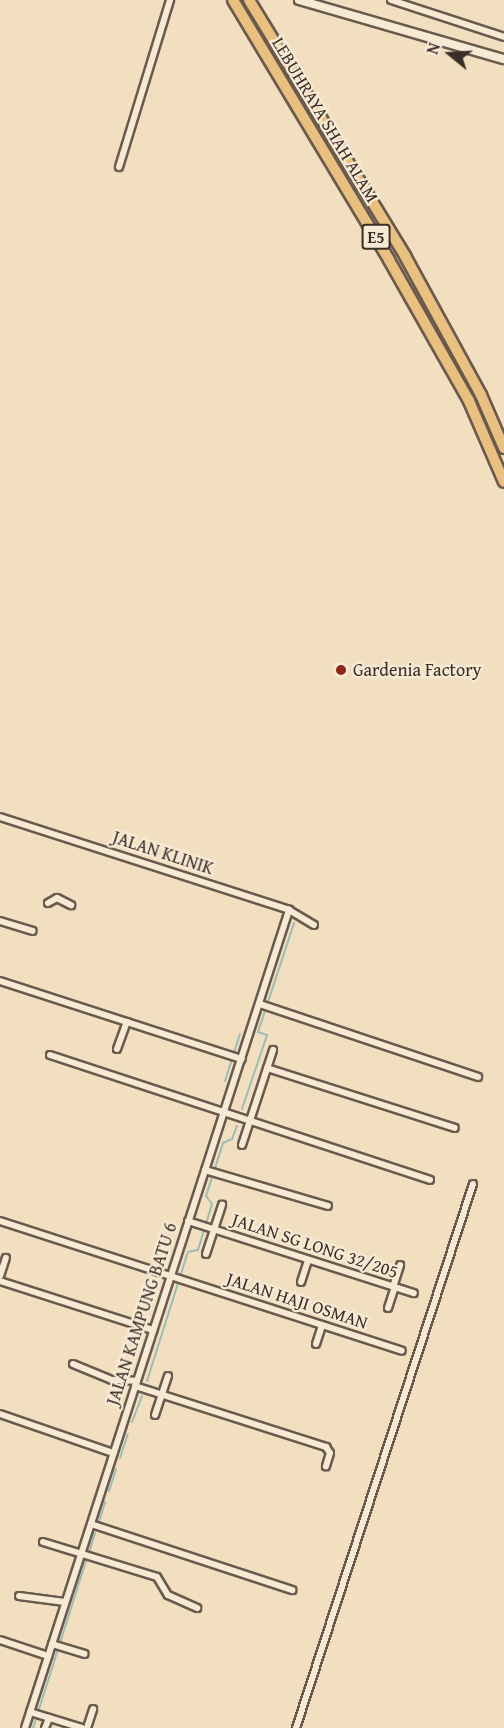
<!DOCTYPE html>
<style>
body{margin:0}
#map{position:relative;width:504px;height:1728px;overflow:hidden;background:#f2dfbf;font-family:"Gentium Book Plus",serif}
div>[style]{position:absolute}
.stream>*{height:2px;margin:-1px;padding:0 1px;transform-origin:1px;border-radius:1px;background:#9cbcb7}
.roads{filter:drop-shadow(2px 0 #695a4d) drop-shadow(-2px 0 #695a4d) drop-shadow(0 2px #695a4d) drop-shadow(0 -2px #695a4d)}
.street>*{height:6px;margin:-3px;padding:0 3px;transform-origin:3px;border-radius:3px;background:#f7ead5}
.secondary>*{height:8px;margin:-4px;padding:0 4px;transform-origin:4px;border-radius:4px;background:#f7ead5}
.highway>*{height:10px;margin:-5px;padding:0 5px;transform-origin:5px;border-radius:5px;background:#e9c080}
.dots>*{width:16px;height:16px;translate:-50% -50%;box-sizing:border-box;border:3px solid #f7ead5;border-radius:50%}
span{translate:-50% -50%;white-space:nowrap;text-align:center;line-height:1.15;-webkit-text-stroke:4.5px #f7ead5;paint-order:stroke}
.shield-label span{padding:2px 4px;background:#f7ead5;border:2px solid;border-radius:4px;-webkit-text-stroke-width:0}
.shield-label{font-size:16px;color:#3b2d27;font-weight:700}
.street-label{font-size:18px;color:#3b2d27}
.poi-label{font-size:18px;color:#3b2d27}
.left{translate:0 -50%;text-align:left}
.north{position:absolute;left:420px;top:24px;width:60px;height:60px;-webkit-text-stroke:4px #f7ead5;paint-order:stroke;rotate:288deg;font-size:16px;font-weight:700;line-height:24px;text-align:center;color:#3b2d27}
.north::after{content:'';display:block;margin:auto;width:21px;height:27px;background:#3b2d27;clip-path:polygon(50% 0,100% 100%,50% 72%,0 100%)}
</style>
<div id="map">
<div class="stream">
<div style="left:225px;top:1081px;width:49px;rotate:-72.3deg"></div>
<div style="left:242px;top:1109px;width:78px;rotate:-71.3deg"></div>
<div style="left:267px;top:1035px;width:9px;rotate:-162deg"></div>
<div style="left:258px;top:1032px;width:115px;rotate:-71.7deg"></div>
<div style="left:147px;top:1381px;width:135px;rotate:-72.4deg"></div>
<div style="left:188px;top:1252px;width:10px;rotate:-11deg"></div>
<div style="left:198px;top:1250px;width:48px;rotate:-73.1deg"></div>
<div style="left:212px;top:1204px;width:10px;rotate:-127deg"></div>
<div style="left:206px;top:1196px;width:56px;rotate:-72.2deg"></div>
<div style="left:223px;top:1143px;width:10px;rotate:-24deg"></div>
<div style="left:232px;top:1139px;width:14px;rotate:-69deg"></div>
<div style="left:132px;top:1422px;width:28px;rotate:-69deg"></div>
<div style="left:120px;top:1458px;width:25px;rotate:-72deg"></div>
<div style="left:109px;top:1491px;width:23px;rotate:-72deg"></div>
<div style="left:99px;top:1522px;width:21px;rotate:-73deg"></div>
<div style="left:90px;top:1550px;width:18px;rotate:-74deg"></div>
<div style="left:33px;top:1728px;width:175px;rotate:-72.4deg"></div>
</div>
<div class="roads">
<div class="street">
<div style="left:391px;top:0;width:119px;rotate:18.1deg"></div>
<div style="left:119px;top:167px;width:175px;rotate:-73deg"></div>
<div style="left:0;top:817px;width:304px;rotate:17.8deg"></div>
<div style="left:289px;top:910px;width:29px;rotate:31deg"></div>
<div style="left:48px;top:903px;width:10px;rotate:-29deg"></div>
<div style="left:57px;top:898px;width:16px;rotate:27deg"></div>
<div style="left:0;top:921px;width:34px;rotate:17deg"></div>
<div style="left:0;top:981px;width:254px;rotate:17.9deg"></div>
<div style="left:260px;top:1004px;width:230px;rotate:18.5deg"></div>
<div style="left:117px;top:1049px;width:29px;rotate:-70deg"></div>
<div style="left:50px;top:1055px;width:400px;rotate:18.2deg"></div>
<div style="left:267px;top:1068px;width:197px;rotate:17.7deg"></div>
<div style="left:242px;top:1145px;width:100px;rotate:-71.9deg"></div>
<div style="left:205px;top:1170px;width:128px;rotate:16.3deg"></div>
<div style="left:0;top:1221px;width:422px;rotate:17.9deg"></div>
<div style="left:188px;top:1221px;width:237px;rotate:17.7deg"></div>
<div style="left:206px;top:1254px;width:52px;rotate:-71.9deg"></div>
<div style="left:0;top:1276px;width:19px;rotate:-72deg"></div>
<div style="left:0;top:1281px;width:161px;rotate:17.8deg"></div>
<div style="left:301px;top:1282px;width:23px;rotate:-72deg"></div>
<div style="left:393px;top:1287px;width:23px;rotate:-72deg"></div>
<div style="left:388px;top:1308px;width:22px;rotate:-72deg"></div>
<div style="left:316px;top:1344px;width:20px;rotate:-72deg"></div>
<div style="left:73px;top:1364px;width:42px;rotate:22.3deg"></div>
<div style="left:112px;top:1380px;width:25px;rotate:2deg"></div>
<div style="left:135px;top:1386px;width:201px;rotate:17.7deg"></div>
<div style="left:326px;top:1447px;width:7px;rotate:56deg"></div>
<div style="left:330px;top:1453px;width:14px;rotate:107deg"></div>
<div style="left:0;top:1414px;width:120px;rotate:19deg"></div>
<div style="left:155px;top:1415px;width:41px;rotate:-71.6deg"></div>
<div style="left:91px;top:1524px;width:212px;rotate:18.2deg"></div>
<div style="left:43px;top:1542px;width:119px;rotate:17.1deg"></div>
<div style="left:157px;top:1577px;width:21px;rotate:59deg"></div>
<div style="left:168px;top:1595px;width:32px;rotate:24deg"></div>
<div style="left:19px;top:1596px;width:46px;rotate:7.4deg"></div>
<div style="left:0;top:1640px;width:51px;rotate:18.4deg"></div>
<div style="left:52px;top:1644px;width:34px;rotate:17deg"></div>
<div style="left:30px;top:1712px;width:54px;rotate:17.1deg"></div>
<div style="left:25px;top:1728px;width:860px;rotate:-72.11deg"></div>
<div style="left:45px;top:1728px;width:11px;rotate:-68deg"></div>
<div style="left:87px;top:1728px;width:20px;rotate:-72deg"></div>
<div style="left:296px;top:1728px;width:572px;rotate:-71.98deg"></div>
</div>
<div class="secondary">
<div style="left:299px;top:0;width:213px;rotate:16.1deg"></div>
</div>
<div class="highway">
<div style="left:233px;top:0;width:303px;rotate:59deg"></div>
<div style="left:389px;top:260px;width:162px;rotate:60.4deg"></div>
<div style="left:469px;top:401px;width:88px;rotate:66.6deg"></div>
<div style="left:249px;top:0;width:300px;rotate:58.6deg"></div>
<div style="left:405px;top:256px;width:158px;rotate:61.3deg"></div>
<div style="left:481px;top:395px;width:58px;rotate:66.5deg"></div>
</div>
</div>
<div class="dots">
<div style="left:341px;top:670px;background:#8f2418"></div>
</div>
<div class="shield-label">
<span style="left:376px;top:237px">E5</span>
</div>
<div class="street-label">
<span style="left:325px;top:120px;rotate:59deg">LEBUHRAYA SHAH ALAM</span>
<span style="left:163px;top:853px;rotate:18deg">JALAN KLINIK</span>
<span style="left:315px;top:1246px;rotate:18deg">JALAN SG LONG 32/205</span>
<span style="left:297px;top:1301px;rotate:18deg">JALAN HAJI OSMAN</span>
<span style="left:142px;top:1314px;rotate:-72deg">JALAN KAMPUNG BATU 6</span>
</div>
<div class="poi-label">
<span class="left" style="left:353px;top:670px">Gardenia Factory</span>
</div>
<div class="north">N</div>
</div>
